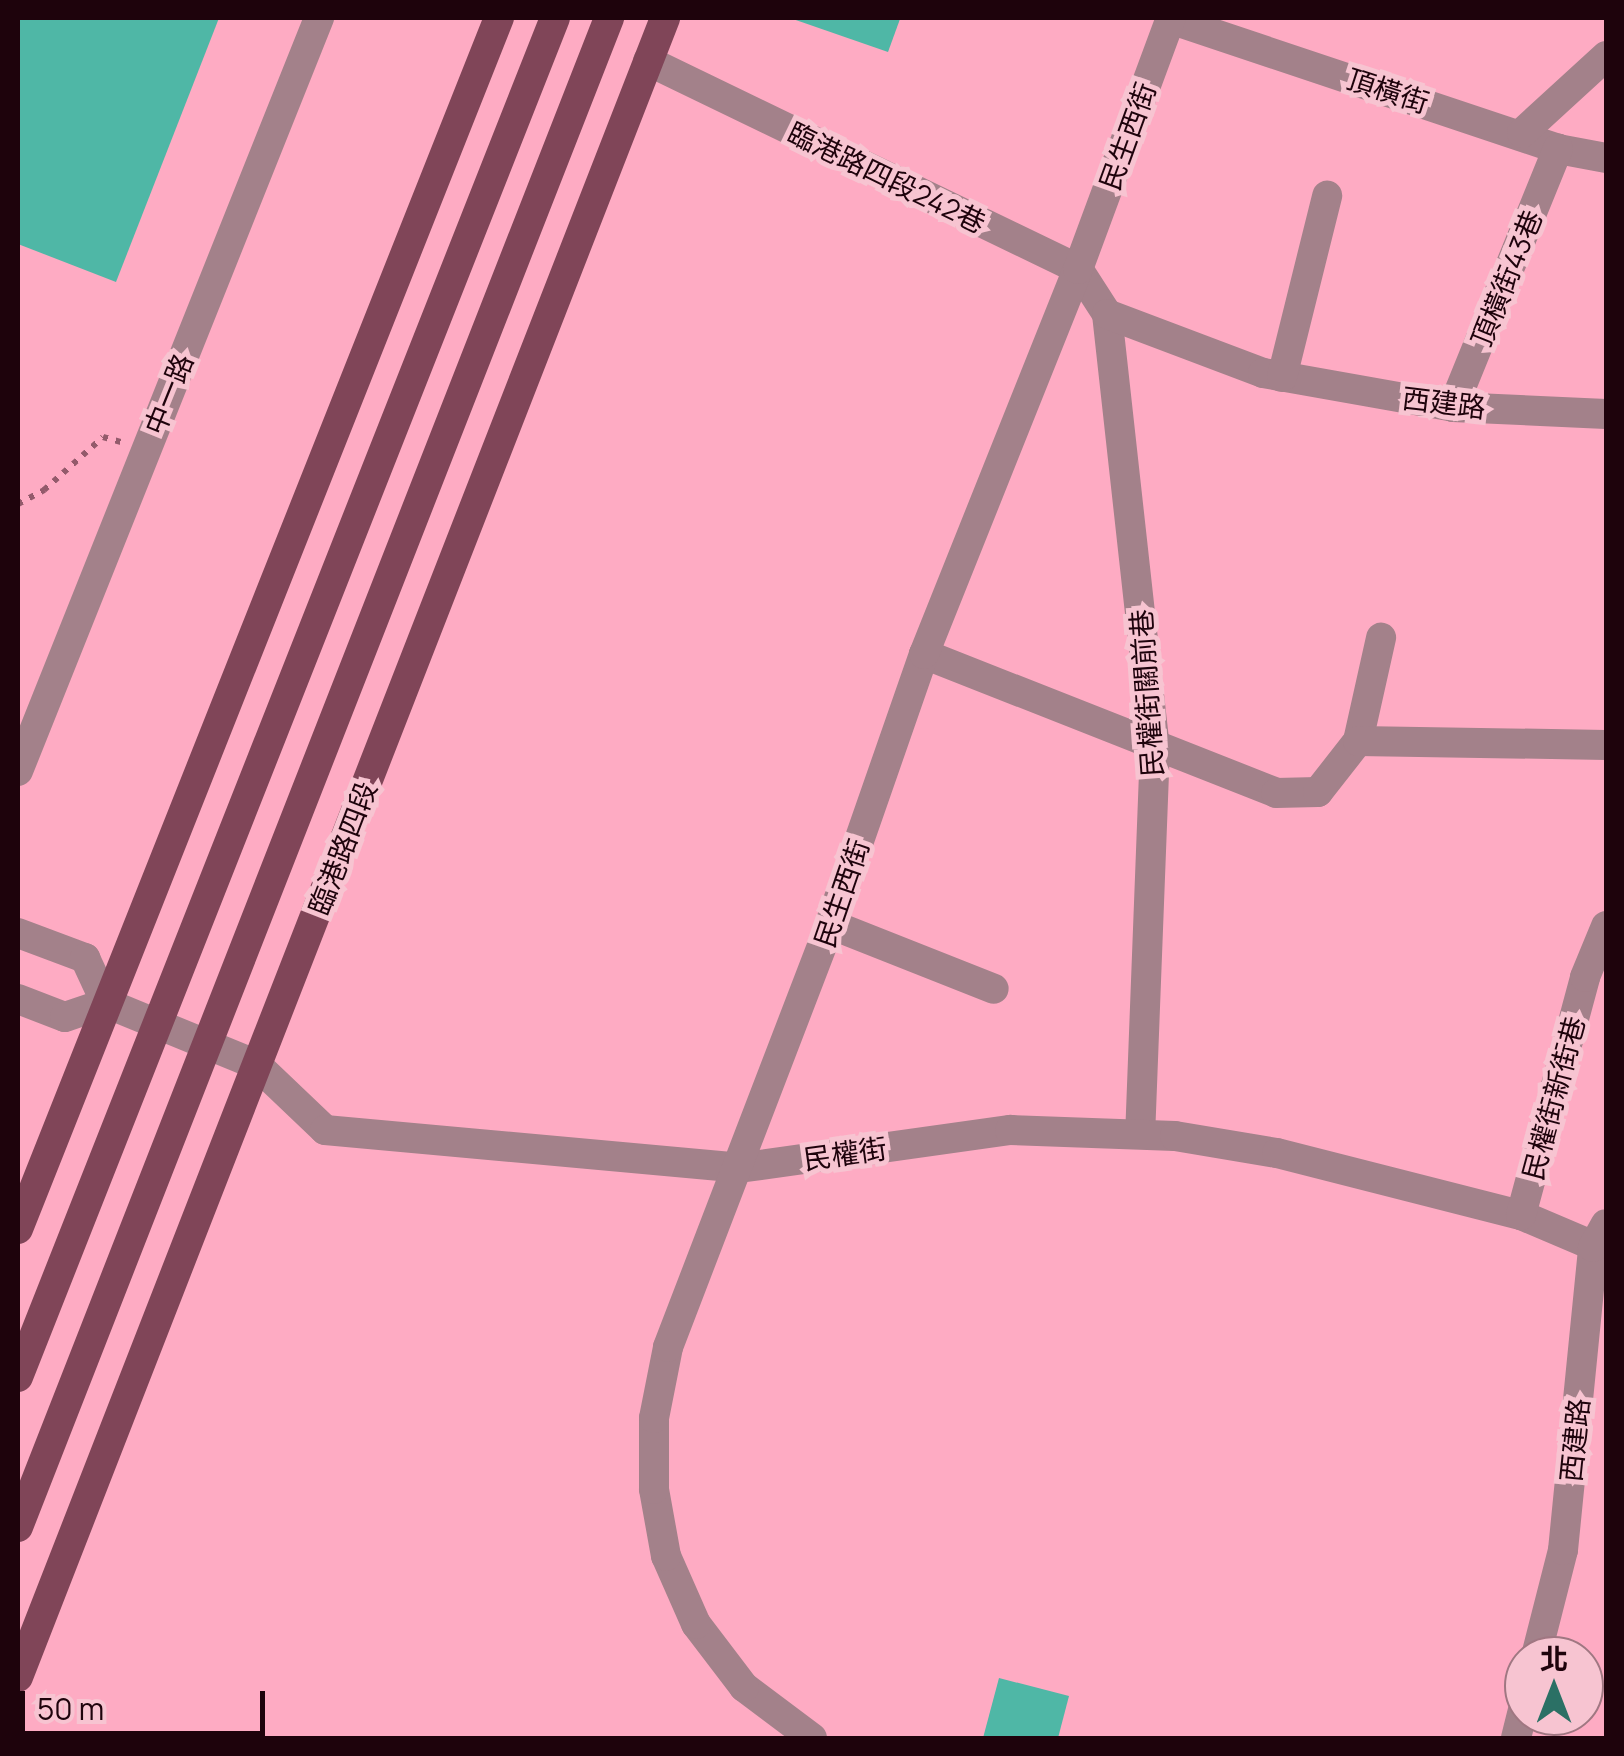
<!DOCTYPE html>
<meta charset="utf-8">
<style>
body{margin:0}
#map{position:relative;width:1624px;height:1756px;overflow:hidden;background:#feabc3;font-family:Manrope,"Noto Sans TC",sans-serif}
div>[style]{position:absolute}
.building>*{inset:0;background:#4fb7a6}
.path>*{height:6px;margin-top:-3px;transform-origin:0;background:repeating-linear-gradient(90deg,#935a6b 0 5px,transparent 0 13px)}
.minor>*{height:30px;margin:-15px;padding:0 15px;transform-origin:15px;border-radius:15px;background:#a3818a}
.major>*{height:30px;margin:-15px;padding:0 15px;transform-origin:15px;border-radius:15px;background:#804558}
span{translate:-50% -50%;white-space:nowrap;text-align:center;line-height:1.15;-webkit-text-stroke:10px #f7c4d1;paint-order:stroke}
.street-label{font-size:28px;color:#1e030c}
.frame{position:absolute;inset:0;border:20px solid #1e030c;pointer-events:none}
.north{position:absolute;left:1504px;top:1636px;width:100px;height:100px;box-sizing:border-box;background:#f7c4d1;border:2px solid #a07782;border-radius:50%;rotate:0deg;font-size:28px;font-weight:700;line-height:40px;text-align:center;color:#1e030c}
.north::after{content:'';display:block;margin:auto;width:35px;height:45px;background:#2b7065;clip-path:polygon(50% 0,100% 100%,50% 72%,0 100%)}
.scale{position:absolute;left:20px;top:1691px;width:245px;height:45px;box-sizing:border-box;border:5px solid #1e030c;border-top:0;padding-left:12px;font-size:30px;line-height:35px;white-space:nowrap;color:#1e030c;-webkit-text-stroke:8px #f7c4d1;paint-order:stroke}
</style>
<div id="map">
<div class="building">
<div style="clip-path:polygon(18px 18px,219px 18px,116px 282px,18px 244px)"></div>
<div style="clip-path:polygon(790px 18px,878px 18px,900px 19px,888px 52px)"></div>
<div style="clip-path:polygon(999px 1678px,1069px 1696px,1058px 1738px,983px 1738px)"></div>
</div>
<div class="path">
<div style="left:18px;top:504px;width:30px;rotate:-28deg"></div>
<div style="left:44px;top:490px;width:79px;rotate:-41.9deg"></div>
<div style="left:103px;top:437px;width:19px;rotate:16deg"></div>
</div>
<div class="minor">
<div style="left:1170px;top:19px;width:409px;rotate:18.5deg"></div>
<div style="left:1558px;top:149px;width:49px;rotate:10.6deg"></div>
<div style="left:648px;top:61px;width:478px;rotate:25.8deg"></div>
<div style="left:1078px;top:269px;width:54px;rotate:57.2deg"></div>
<div style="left:1107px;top:314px;width:436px;rotate:83.7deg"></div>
<div style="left:1155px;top:747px;width:387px;rotate:92.2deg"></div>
<div style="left:1522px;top:133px;width:114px;rotate:-42.5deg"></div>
<div style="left:1107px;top:314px;width:167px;rotate:20.7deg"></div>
<div style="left:1263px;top:373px;width:193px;rotate:10.1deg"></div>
<div style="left:1453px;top:407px;width:153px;rotate:2.6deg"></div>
<div style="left:1282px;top:377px;width:187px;rotate:-76deg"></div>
<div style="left:1453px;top:407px;width:279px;rotate:-67.9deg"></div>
<div style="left:924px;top:654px;width:378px;rotate:21.5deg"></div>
<div style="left:1276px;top:793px;width:42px;rotate:-1.4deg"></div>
<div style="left:1318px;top:792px;width:65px;rotate:-51.9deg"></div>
<div style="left:1358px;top:741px;width:106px;rotate:-77.4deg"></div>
<div style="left:1358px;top:741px;width:248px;rotate:0.9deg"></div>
<div style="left:18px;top:771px;width:811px;rotate:-68.21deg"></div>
<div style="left:830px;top:924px;width:176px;rotate:21.6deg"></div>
<div style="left:18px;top:933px;width:72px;rotate:20.5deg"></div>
<div style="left:85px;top:958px;width:50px;rotate:65deg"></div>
<div style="left:18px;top:999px;width:50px;rotate:21deg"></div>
<div style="left:65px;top:1017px;width:43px;rotate:-18.9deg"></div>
<div style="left:106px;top:1003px;width:163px;rotate:22.3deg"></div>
<div style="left:257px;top:1065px;width:94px;rotate:43.7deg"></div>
<div style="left:325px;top:1130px;width:416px;rotate:5.2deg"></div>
<div style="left:739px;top:1168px;width:274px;rotate:-8deg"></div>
<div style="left:1010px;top:1130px;width:165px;rotate:2.1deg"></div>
<div style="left:1175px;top:1136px;width:103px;rotate:9.5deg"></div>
<div style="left:1277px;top:1153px;width:252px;rotate:14.3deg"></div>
<div style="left:1521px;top:1215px;width:92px;rotate:23deg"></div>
<div style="left:1521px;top:1215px;width:246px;rotate:-74.9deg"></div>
<div style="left:1585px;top:977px;width:55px;rotate:-67.6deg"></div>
<div style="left:1536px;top:1656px;width:109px;rotate:-75.7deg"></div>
<div style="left:1563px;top:1550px;width:304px;rotate:-84.3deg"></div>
<div style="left:1593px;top:1247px;width:26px;rotate:-61deg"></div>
<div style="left:812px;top:1738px;width:85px;rotate:-143.1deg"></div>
<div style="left:744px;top:1687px;width:79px;rotate:-127.3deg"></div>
<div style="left:696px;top:1624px;width:74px;rotate:-113.8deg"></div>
<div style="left:666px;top:1556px;width:68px;rotate:-100.2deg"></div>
<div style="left:654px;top:1489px;width:71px;rotate:-90deg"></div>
<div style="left:654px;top:1418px;width:72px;rotate:-78.8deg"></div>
<div style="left:668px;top:1347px;width:453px;rotate:-69deg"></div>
<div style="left:830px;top:924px;width:286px;rotate:-70.8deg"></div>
<div style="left:924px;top:654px;width:415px;rotate:-68.2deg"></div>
<div style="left:1078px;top:269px;width:268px;rotate:-69.7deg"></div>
<div style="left:1516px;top:1738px;width:33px;rotate:-76deg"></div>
</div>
<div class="major">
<div style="left:18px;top:1229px;width:1303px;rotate:-68.34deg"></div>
<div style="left:18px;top:1377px;width:1461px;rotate:-68.44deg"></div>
<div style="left:18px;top:1527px;width:1621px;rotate:-68.61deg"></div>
<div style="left:18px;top:1677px;width:1781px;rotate:-68.69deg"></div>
</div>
<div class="street-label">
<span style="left:1388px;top:90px;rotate:18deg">頂橫街</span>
<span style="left:1127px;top:136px;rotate:-70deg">民生西街</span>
<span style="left:887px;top:177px;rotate:26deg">臨港路四段242巷</span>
<span style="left:1506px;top:278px;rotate:-68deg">頂橫街43巷</span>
<span style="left:168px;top:394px;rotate:-68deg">中一路</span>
<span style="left:1444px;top:402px;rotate:7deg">西建路</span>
<span style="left:1146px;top:693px;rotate:-94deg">民權街關前巷</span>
<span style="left:342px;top:848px;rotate:-69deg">臨港路四段</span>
<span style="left:841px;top:893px;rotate:-71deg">民生西街</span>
<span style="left:1553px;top:1098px;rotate:-75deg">民權街新街巷</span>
<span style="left:845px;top:1153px;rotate:-8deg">民權街</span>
<span style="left:1574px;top:1440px;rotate:-84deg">西建路</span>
</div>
<div class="frame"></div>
<div class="north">北</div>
<div class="scale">50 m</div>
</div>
